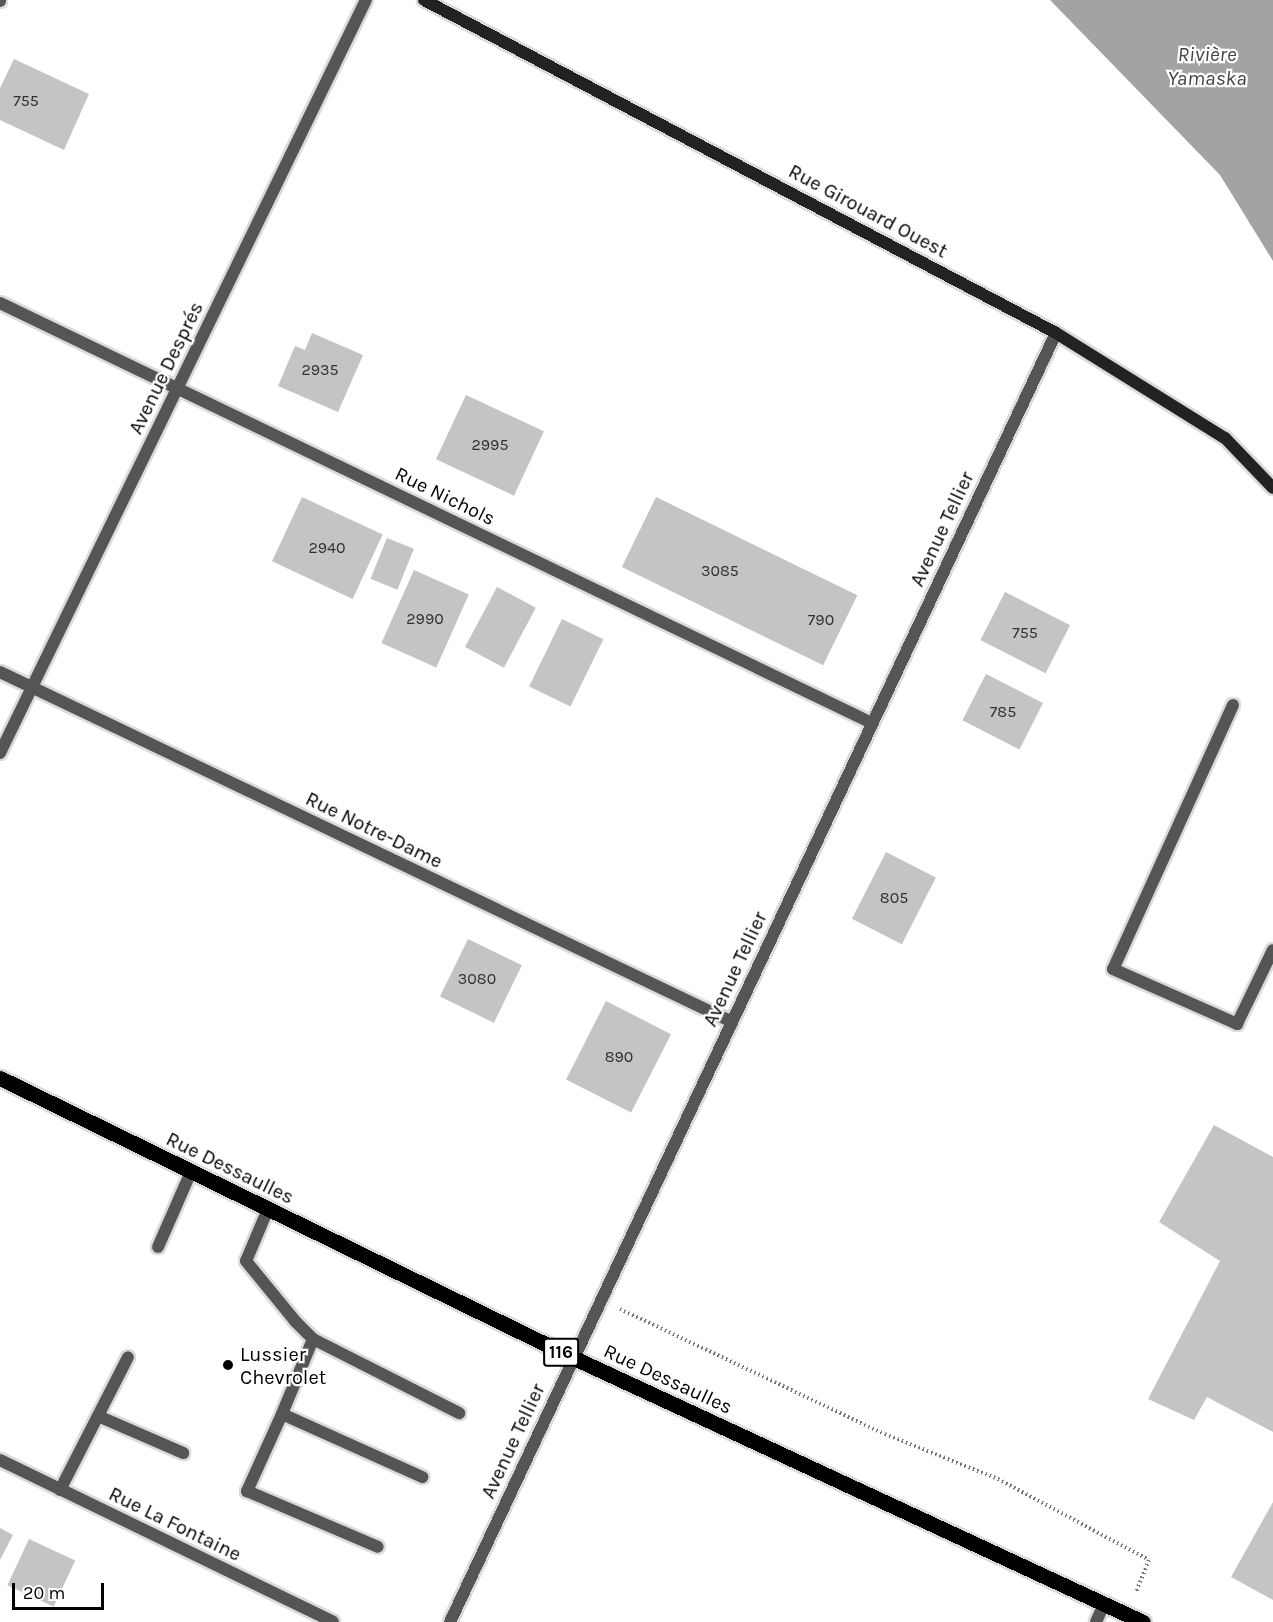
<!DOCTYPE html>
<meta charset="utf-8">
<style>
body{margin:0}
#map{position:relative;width:1273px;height:1622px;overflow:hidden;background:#fff;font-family:Karla,sans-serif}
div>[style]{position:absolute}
.water>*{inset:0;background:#a3a3a3}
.building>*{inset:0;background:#c4c4c4;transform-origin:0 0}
.path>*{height:4px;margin-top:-2px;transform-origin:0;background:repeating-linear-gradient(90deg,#777 0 1.5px,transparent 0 4.5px)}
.roads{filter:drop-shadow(2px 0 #dbdbdb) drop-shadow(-2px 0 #dbdbdb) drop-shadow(0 2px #dbdbdb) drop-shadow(0 -2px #dbdbdb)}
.lane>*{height:12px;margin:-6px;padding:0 6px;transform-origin:6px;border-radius:6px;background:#555}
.street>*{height:12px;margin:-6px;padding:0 6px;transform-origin:6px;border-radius:6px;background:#555}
.secondary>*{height:12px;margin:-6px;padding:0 6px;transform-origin:6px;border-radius:6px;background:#222}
.primary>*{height:15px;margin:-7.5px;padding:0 7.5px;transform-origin:7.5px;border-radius:7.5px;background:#000}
.dots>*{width:16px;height:16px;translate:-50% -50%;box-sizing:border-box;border:3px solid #fff;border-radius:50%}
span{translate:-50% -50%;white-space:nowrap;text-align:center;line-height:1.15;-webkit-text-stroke:4.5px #fff;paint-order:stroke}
.number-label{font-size:16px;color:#313131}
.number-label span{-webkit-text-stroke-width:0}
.shield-label span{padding:2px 4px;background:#fff;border:2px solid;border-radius:4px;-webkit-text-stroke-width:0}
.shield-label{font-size:18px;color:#000;font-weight:700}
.street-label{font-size:20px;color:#000}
.poi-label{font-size:20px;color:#000}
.left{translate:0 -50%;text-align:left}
.water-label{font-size:21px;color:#444;font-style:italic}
.scale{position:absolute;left:12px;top:1583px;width:92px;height:27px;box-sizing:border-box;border:3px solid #000;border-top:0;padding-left:8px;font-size:18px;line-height:21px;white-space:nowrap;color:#000;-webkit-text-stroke:4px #fff;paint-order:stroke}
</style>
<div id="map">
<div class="water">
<div style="clip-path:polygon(1050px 0,1273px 0,1273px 261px,1220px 175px)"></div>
</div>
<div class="building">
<div style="clip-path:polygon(14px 59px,89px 94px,64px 150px,0 120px,0 88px)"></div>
<div style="clip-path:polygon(312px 333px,363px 355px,338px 412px,278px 386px,295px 346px,305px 350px)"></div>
<div style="left:466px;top:395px;width:86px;height:71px;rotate:25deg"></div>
<div style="left:302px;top:497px;width:89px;height:71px;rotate:25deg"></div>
<div style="left:656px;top:497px;width:224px;height:78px;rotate:26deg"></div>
<div style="left:387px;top:538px;width:29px;height:44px;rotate:22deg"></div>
<div style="left:414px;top:570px;width:60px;height:80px;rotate:24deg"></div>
<div style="left:497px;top:587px;width:44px;height:68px;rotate:28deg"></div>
<div style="left:1005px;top:592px;width:73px;height:54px;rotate:27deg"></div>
<div style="left:562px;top:619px;width:46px;height:75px;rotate:26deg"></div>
<div style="left:986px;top:674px;width:64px;height:52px;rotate:27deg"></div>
<div style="left:886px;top:852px;width:56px;height:75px;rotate:27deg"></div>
<div style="left:468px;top:939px;width:60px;height:64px;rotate:26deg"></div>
<div style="left:606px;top:1001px;width:73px;height:88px;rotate:27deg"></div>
<div style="clip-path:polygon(1214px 1125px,1273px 1157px,1273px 1432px,1207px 1397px,1194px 1420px,1148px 1399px,1220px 1261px,1159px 1222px)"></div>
<div style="clip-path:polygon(1273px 1502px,1273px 1600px,1231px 1577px)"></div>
<div style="clip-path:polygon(0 1528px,13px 1535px,0 1560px)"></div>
<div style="left:29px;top:1539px;width:51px;height:51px;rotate:25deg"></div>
</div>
<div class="path">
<div style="left:620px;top:1309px;width:293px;rotate:25.3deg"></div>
<div style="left:885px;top:1434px;width:122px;rotate:21.7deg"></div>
<div style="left:998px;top:1479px;width:171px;rotate:28.2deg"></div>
<div style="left:1149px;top:1560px;width:35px;rotate:112deg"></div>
</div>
<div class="roads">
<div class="lane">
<div style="left:1233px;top:705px;width:290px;rotate:114.4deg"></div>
<div style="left:1113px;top:969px;width:136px;rotate:23.9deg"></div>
<div style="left:1237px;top:1024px;width:82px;rotate:-64.1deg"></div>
<div style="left:268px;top:1209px;width:56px;rotate:112.9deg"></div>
<div style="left:246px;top:1261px;width:79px;rotate:50.7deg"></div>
<div style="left:296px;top:1322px;width:24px;rotate:45deg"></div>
<div style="left:313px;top:1339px;width:164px;rotate:26.9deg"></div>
<div style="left:158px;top:1247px;width:82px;rotate:-66.3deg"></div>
<div style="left:313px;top:1339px;width:81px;rotate:112.5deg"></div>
<div style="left:282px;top:1414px;width:154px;rotate:24.2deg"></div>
<div style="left:282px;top:1414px;width:85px;rotate:114.4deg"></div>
<div style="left:247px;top:1491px;width:142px;rotate:23.1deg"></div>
<div style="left:98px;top:1416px;width:93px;rotate:23.5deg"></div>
<div style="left:60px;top:1490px;width:149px;rotate:-62.9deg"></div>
</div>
<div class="street">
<div style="left:0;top:1px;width:1px;rotate:-90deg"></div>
<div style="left:0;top:303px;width:968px;rotate:25.72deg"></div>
<div style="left:0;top:672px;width:811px;rotate:25.55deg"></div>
<div style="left:0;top:753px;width:837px;rotate:-64.08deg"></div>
<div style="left:0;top:1460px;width:370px;rotate:25.9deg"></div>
<div style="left:450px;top:1622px;width:1424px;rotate:-64.82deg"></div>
<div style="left:1096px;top:1622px;width:20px;rotate:-66deg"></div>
</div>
<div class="secondary">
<div style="left:424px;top:0;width:714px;rotate:27.78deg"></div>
<div style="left:1056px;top:333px;width:199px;rotate:31.9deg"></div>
<div style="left:1225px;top:438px;width:69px;rotate:46.2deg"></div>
</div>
<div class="primary">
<div style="left:0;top:1078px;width:639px;rotate:26deg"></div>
<div style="left:574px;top:1358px;width:627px;rotate:24.89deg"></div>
</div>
</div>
<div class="dots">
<div style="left:228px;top:1365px;background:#000"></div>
</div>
<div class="number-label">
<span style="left:26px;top:101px">755</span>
<span style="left:320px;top:370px">2935</span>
<span style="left:490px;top:445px">2995</span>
<span style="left:327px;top:548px">2940</span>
<span style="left:720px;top:571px">3085</span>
<span style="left:425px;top:619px">2990</span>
<span style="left:821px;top:620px">790</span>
<span style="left:1025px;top:633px">755</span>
<span style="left:1003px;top:712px">785</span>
<span style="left:894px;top:898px">805</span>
<span style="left:477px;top:979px">3080</span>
<span style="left:619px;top:1057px">890</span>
</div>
<div class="shield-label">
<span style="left:561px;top:1352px">116</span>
</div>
<div class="street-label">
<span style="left:868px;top:211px;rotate:28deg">Rue Girouard Ouest</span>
<span style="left:166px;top:368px;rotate:-64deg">Avenue Després</span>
<span style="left:445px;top:496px;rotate:26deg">Rue Nichols</span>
<span style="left:942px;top:529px;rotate:-65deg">Avenue Tellier</span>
<span style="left:374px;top:830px;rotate:26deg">Rue Notre-Dame</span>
<span style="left:735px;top:969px;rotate:-65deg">Avenue Tellier</span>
<span style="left:230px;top:1168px;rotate:26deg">Rue Dessaulles</span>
<span style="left:668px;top:1379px;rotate:25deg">Rue Dessaulles</span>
<span style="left:513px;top:1441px;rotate:-65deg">Avenue Tellier</span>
<span style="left:175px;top:1524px;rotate:26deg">Rue La Fontaine</span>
</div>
<div class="poi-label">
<span class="left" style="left:240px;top:1366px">Lussier<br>Chevrolet</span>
</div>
<div class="water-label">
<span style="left:1207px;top:66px">Rivière<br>Yamaska</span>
</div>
<div class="scale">20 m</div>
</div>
